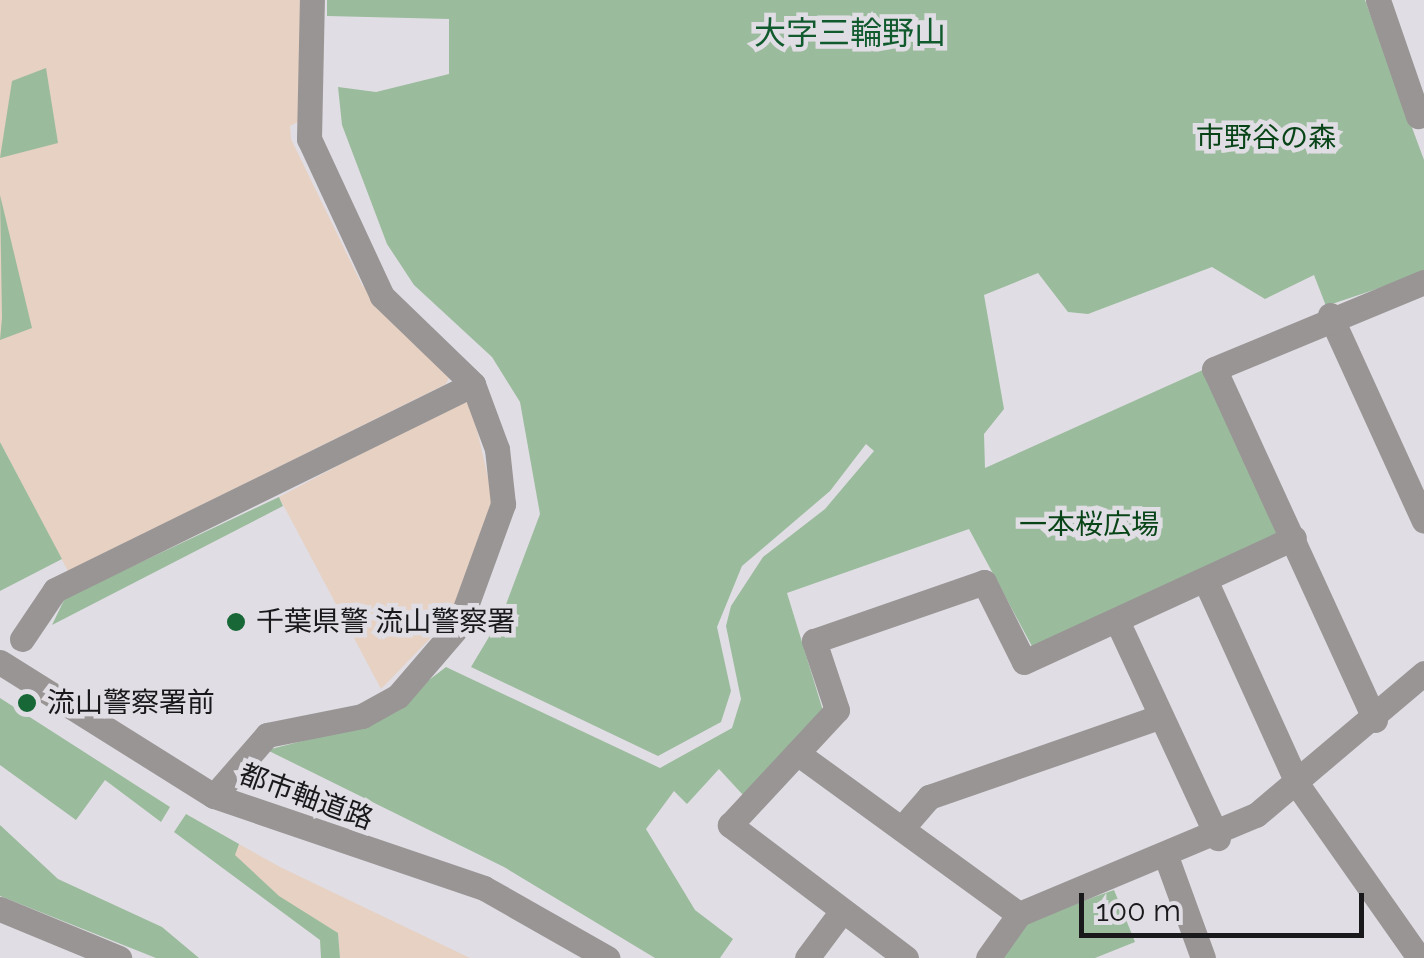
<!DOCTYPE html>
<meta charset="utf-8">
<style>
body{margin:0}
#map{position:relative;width:1424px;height:958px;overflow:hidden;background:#e0dee4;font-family:Raleway,"Noto Sans JP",sans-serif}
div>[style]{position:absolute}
.industrial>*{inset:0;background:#e6d1c3}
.green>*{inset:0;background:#9bbb9d}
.minor>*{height:25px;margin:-12.5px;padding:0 12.5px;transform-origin:12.5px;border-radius:12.5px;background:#999595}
.dots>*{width:28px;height:28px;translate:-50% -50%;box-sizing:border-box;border:5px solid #e0dee4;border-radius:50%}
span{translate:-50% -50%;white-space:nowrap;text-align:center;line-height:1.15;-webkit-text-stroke:9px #e0dee4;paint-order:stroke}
.park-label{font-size:28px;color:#084417}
.poi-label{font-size:28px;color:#19181a}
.left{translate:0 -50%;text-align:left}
.street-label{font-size:28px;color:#19181a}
.quarter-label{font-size:32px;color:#115a2e}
.scale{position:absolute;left:1079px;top:893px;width:285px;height:45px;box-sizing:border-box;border:5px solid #19181a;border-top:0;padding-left:12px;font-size:30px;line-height:35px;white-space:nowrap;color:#19181a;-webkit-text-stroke:8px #e0dee4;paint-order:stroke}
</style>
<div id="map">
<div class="industrial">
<div style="clip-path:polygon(0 0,303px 0,300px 121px,290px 126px,291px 139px,362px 285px,450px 376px,446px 384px,68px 571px,0 442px)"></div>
<div style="clip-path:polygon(460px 401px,471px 404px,493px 499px,449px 619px,381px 689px,279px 497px)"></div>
<div style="clip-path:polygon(239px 844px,280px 867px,470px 958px,340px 958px,338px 933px,279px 897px,234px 854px)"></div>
</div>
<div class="green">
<div style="clip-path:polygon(327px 0,1365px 0,1424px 160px,1424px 273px,1326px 306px,1314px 275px,1265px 299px,1212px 267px,1088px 314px,1068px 312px,1038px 273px,984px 295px,1004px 409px,984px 434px,985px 468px,1205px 369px,1280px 528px,1276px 537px,1034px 650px,969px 529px,787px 593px,824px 714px,743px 795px,719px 769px,687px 804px,674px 791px,646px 829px,695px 910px,733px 939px,720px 958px,655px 958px,504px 867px,267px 750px,373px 723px,446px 667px,660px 768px,732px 728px,741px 699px,726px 626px,731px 606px,763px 557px,825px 509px,874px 451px,866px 444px,830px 491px,742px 566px,717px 627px,731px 691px,721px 722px,658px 756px,471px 667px,502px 615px,540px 514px,520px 402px,492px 357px,414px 285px,387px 244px,342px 125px,338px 87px,376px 92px,449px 74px,449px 19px,327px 16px)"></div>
<div style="clip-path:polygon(46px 68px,58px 143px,0 158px,12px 81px)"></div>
<div style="clip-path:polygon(0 195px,32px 328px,0 340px,2px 318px)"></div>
<div style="clip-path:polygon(0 442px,62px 559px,0 591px)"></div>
<div style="clip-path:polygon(279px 497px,283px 506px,52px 625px,65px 598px)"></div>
<div style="clip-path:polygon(0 698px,170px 807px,161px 822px,105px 780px,76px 820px,0 765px)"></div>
<div style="clip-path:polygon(186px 814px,239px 844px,235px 855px,279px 896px,338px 933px,340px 958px,321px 958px,320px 940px,174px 832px)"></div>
<div style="clip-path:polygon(0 825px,58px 879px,162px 927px,199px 958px,156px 958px,0 896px)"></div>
<div style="clip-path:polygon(1114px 890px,1135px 942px,1095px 958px,998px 958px,1029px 920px)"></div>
</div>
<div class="minor">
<div style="left:1378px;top:0;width:123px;rotate:71deg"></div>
<div style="left:1330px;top:315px;width:226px;rotate:65.5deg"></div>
<div style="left:1206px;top:582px;width:225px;rotate:65.6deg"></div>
<div style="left:1299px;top:787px;width:209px;rotate:54.9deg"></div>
<div style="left:1119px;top:625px;width:235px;rotate:65.1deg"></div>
<div style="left:22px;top:639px;width:59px;rotate:-56deg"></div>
<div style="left:55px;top:590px;width:466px;rotate:-26.2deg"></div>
<div style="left:0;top:662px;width:252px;rotate:32.1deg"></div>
<div style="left:214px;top:796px;width:285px;rotate:18.8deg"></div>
<div style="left:484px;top:888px;width:142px;rotate:29.6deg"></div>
<div style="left:1375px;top:720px;width:386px;rotate:-114.6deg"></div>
<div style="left:1214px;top:369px;width:227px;rotate:-22.5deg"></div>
<div style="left:797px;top:753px;width:274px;rotate:36deg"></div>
<div style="left:214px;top:796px;width:81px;rotate:-49deg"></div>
<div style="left:267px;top:735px;width:97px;rotate:-11.3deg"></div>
<div style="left:362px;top:716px;width:41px;rotate:-29.1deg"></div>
<div style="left:398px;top:696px;width:94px;rotate:-49.3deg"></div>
<div style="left:459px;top:625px;width:129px;rotate:-70deg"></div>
<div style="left:503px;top:504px;width:55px;rotate:-96.2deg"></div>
<div style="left:497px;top:449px;width:69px;rotate:-110.3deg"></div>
<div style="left:473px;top:384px;width:127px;rotate:-136deg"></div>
<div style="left:382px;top:296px;width:173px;rotate:-114.9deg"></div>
<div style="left:309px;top:139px;width:139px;rotate:-88.8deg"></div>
<div style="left:903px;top:827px;width:40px;rotate:-49deg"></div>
<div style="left:929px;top:797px;width:244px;rotate:-19.2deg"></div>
<div style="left:1167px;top:859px;width:105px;rotate:70deg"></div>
<div style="left:0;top:909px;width:129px;rotate:22.4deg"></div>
<div style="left:807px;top:958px;width:59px;rotate:-53.3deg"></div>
<div style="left:906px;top:958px;width:221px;rotate:-142.9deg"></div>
<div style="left:730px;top:825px;width:157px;rotate:-47.1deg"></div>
<div style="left:837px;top:710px;width:73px;rotate:-108.4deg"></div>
<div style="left:814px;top:641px;width:180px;rotate:-19.1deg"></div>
<div style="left:984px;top:582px;width:89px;rotate:63.4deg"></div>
<div style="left:1024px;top:662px;width:297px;rotate:-24.7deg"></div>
<div style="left:988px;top:958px;width:54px;rotate:-54.8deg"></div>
<div style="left:1019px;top:914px;width:257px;rotate:-22.7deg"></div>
<div style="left:1256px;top:815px;width:220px;rotate:-40.2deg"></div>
</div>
<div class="dots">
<div style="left:236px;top:622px;background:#176737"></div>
<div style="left:27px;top:703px;background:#176737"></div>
</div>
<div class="park-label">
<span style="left:1266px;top:138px">市野谷の森</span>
<span style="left:1089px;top:525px">一本桜広場</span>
</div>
<div class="poi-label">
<span class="left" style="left:256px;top:622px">千葉県警 流山警察署</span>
<span class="left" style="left:47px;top:703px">流山警察署前</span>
</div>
<div class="street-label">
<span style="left:306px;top:797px;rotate:20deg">都市軸道路</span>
</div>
<div class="quarter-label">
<span style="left:850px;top:33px">大字三輪野山</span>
</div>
<div class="scale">100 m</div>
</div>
